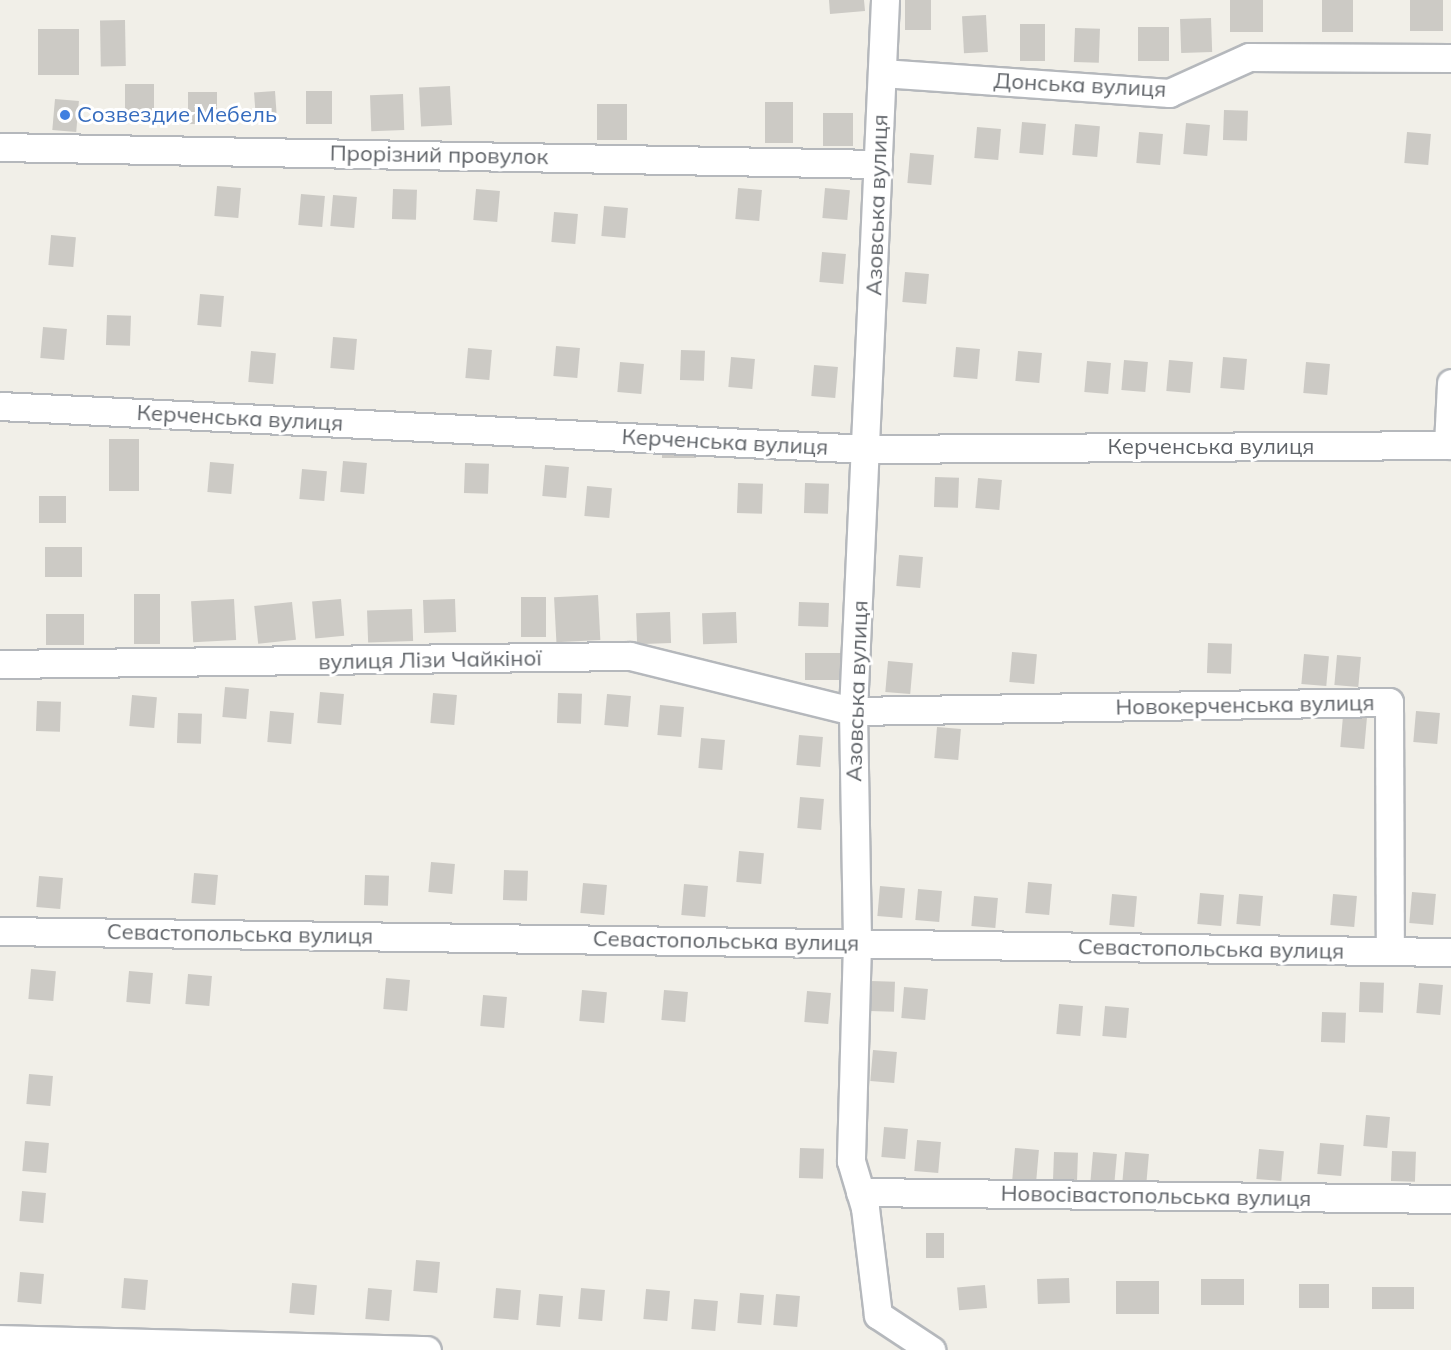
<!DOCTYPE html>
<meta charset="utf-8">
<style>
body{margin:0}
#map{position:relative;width:1451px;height:1350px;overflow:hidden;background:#f1efe8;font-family:Mulish,sans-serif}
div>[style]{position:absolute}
.building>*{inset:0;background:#cccac5;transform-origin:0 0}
.roads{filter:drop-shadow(2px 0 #b5b8bc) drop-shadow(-2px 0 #b5b8bc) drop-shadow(0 2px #b5b8bc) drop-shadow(0 -2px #b5b8bc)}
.minor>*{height:27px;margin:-13.5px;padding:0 13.5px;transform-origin:13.5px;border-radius:13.5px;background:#fff}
.dots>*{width:16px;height:16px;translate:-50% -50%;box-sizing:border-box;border:3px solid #fff;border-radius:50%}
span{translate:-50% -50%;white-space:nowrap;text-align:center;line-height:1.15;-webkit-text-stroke:6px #fff;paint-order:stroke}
.street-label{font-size:22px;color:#5f6368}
.shop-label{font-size:22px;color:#366cbe}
.left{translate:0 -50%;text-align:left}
</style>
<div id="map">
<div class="building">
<div style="clip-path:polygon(829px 0,864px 0,865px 11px,830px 14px)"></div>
<div style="left:905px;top:0;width:26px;height:30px"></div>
<div style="left:1230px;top:0;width:33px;height:32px"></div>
<div style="left:1322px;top:0;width:31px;height:32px"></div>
<div style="left:1410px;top:0;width:33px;height:31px"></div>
<div style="left:986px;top:15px;width:37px;height:24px;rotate:87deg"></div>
<div style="left:1211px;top:18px;width:34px;height:31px;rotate:88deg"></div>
<div style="left:125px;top:20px;width:46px;height:25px;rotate:89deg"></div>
<div style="left:1020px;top:24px;width:25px;height:37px"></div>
<div style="left:1138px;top:27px;width:31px;height:34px"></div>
<div style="left:1075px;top:28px;width:25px;height:34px;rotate:2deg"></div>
<div style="left:79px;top:29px;width:46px;height:41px;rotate:90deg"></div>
<div style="left:125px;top:84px;width:29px;height:32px"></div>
<div style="left:450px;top:86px;width:39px;height:31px;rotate:87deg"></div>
<div style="left:275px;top:91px;width:29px;height:21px;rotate:86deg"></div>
<div style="left:332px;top:91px;width:33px;height:26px;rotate:90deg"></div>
<div style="left:188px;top:92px;width:29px;height:32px"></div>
<div style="left:403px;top:94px;width:36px;height:33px;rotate:88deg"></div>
<div style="left:55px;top:99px;width:24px;height:31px;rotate:5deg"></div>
<div style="left:765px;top:102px;width:28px;height:41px"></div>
<div style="left:597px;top:104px;width:30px;height:36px"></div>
<div style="left:1224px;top:110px;width:24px;height:30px;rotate:2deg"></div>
<div style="left:823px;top:113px;width:30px;height:33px"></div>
<div style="left:1022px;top:122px;width:24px;height:31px;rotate:5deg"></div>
<div style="left:1186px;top:123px;width:24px;height:31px;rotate:5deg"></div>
<div style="left:1075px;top:124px;width:25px;height:31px;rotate:5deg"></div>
<div style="left:977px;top:127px;width:24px;height:31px;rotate:5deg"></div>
<div style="left:1139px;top:132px;width:24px;height:31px;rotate:5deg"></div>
<div style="left:1407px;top:132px;width:24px;height:31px;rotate:5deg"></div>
<div style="left:910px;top:153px;width:24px;height:30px;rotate:5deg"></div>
<div style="left:217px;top:186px;width:24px;height:30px;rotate:5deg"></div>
<div style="left:738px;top:188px;width:24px;height:31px;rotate:5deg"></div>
<div style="left:825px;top:188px;width:25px;height:30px;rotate:5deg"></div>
<div style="left:393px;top:189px;width:24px;height:30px;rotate:2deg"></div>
<div style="left:476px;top:189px;width:24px;height:31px;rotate:5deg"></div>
<div style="left:301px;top:194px;width:24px;height:31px;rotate:5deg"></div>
<div style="left:333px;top:195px;width:24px;height:31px;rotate:5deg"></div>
<div style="left:604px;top:206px;width:24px;height:30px;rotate:5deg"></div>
<div style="left:554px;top:212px;width:24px;height:30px;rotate:5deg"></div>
<div style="left:51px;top:235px;width:25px;height:30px;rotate:5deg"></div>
<div style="left:822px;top:252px;width:24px;height:30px;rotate:5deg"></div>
<div style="left:905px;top:272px;width:24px;height:30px;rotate:5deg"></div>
<div style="left:200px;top:294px;width:24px;height:31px;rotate:5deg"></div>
<div style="left:107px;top:315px;width:24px;height:30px;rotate:2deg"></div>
<div style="left:43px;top:327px;width:24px;height:31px;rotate:5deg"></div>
<div style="left:333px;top:337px;width:24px;height:31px;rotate:5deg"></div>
<div style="left:556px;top:346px;width:24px;height:30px;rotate:5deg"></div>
<div style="left:956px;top:347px;width:24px;height:30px;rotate:5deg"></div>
<div style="left:468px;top:348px;width:24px;height:30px;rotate:5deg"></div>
<div style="left:681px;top:350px;width:24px;height:30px;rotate:2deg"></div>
<div style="left:251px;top:351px;width:25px;height:31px;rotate:5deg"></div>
<div style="left:1018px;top:351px;width:24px;height:30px;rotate:5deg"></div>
<div style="left:731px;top:357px;width:24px;height:30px;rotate:5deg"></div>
<div style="left:1223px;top:357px;width:24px;height:31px;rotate:5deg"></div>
<div style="left:1124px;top:360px;width:24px;height:30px;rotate:5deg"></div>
<div style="left:1169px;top:360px;width:24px;height:31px;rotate:5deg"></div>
<div style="left:1087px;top:361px;width:24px;height:31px;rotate:5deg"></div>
<div style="left:620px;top:362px;width:24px;height:30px;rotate:5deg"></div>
<div style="left:1306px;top:362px;width:24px;height:31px;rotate:5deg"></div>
<div style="left:814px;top:365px;width:24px;height:31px;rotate:5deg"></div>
<div style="left:662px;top:438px;width:34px;height:20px"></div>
<div style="left:139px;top:439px;width:52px;height:30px;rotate:90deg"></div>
<div style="left:343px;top:461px;width:24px;height:31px;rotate:5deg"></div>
<div style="left:210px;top:462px;width:24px;height:30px;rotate:5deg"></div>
<div style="left:465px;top:463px;width:24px;height:30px;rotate:2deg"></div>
<div style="left:545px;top:465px;width:24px;height:31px;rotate:5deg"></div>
<div style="left:302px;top:469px;width:25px;height:30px;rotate:5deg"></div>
<div style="left:935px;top:477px;width:24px;height:30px;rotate:2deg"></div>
<div style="left:978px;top:478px;width:24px;height:30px;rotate:5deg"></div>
<div style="left:738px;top:483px;width:25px;height:30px;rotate:2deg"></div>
<div style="left:805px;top:483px;width:24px;height:30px;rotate:2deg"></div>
<div style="left:587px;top:486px;width:25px;height:30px;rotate:5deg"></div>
<div style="left:39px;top:496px;width:27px;height:27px"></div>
<div style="left:45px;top:547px;width:37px;height:30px"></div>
<div style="left:899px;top:555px;width:24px;height:31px;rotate:5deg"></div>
<div style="left:134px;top:594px;width:26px;height:50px"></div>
<div style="left:598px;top:595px;width:45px;height:44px;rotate:87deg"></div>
<div style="left:521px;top:597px;width:25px;height:40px"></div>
<div style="left:234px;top:599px;width:41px;height:43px;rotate:87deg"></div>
<div style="left:341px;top:599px;width:37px;height:29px;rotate:85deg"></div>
<div style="left:455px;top:599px;width:33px;height:32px;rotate:88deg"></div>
<div style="left:292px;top:602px;width:38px;height:38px;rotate:84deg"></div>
<div style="left:799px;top:602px;width:30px;height:24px;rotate:2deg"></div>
<div style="left:412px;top:609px;width:32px;height:45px;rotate:88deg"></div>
<div style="left:670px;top:612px;width:31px;height:34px;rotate:88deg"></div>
<div style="left:736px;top:612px;width:31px;height:34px;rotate:88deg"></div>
<div style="left:84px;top:614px;width:31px;height:38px;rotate:90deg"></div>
<div style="left:1208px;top:643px;width:24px;height:30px;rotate:2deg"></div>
<div style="left:1012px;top:652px;width:25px;height:30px;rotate:5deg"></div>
<div style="left:805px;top:653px;width:37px;height:27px"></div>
<div style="left:1304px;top:654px;width:25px;height:30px;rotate:5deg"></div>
<div style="left:1337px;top:655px;width:24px;height:30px;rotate:5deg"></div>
<div style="left:888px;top:661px;width:25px;height:31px;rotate:5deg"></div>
<div style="left:225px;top:687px;width:24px;height:30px;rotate:5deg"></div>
<div style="left:320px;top:692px;width:24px;height:31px;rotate:5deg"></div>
<div style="left:433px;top:693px;width:24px;height:30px;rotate:5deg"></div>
<div style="left:558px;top:693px;width:24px;height:30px;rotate:2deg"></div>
<div style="left:607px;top:694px;width:24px;height:31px;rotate:5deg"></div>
<div style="left:132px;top:695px;width:25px;height:31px;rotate:5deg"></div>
<div style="left:37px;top:701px;width:24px;height:30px;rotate:2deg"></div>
<div style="left:660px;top:705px;width:24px;height:30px;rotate:5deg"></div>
<div style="left:270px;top:711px;width:24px;height:31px;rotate:5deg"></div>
<div style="left:1416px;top:711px;width:24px;height:31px;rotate:5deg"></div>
<div style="left:178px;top:713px;width:24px;height:30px;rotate:2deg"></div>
<div style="left:1343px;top:716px;width:24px;height:31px;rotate:5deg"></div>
<div style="left:937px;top:727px;width:24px;height:31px;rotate:5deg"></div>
<div style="left:799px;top:735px;width:24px;height:30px;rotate:5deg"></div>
<div style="left:701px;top:738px;width:24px;height:30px;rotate:5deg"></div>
<div style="left:800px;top:797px;width:24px;height:31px;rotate:5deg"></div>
<div style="left:739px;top:851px;width:25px;height:31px;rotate:5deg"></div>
<div style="left:431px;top:862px;width:24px;height:30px;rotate:5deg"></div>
<div style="left:504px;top:870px;width:24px;height:30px;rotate:2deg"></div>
<div style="left:194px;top:873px;width:24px;height:30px;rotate:5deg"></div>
<div style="left:365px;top:875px;width:24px;height:30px;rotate:2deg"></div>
<div style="left:39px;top:876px;width:24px;height:31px;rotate:5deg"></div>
<div style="left:1028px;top:882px;width:24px;height:31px;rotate:5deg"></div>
<div style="left:583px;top:883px;width:24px;height:30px;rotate:5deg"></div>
<div style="left:684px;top:884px;width:24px;height:31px;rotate:5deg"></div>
<div style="left:880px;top:886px;width:25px;height:30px;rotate:5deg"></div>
<div style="left:918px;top:889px;width:24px;height:31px;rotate:5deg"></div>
<div style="left:1412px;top:892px;width:24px;height:31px;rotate:5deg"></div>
<div style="left:1200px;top:893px;width:24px;height:31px;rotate:5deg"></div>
<div style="left:1112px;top:894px;width:25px;height:31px;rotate:5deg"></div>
<div style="left:1239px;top:894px;width:24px;height:30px;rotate:5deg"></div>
<div style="left:1333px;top:894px;width:24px;height:31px;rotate:5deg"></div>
<div style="left:974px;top:896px;width:24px;height:30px;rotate:5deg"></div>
<div style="left:31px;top:969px;width:25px;height:30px;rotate:5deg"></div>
<div style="left:129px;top:971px;width:24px;height:31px;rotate:5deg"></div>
<div style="left:188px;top:974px;width:24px;height:30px;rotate:5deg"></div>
<div style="left:386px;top:978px;width:24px;height:31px;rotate:5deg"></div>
<div style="left:871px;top:981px;width:24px;height:30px;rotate:2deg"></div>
<div style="left:1360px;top:982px;width:24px;height:30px;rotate:2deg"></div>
<div style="left:1419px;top:983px;width:24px;height:30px;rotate:5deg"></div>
<div style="left:904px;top:987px;width:24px;height:31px;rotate:5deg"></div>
<div style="left:582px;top:990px;width:25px;height:31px;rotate:5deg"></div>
<div style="left:664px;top:990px;width:24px;height:30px;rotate:5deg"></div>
<div style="left:807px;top:991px;width:24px;height:31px;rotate:5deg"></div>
<div style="left:483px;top:995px;width:24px;height:31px;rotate:5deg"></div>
<div style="left:1059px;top:1004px;width:24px;height:30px;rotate:5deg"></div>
<div style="left:1105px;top:1006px;width:24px;height:30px;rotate:5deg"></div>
<div style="left:1322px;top:1012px;width:24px;height:30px;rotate:2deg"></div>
<div style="left:873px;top:1050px;width:24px;height:31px;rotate:5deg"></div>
<div style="left:29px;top:1074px;width:24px;height:30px;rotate:5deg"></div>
<div style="left:1366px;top:1115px;width:24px;height:31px;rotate:5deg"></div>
<div style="left:884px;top:1127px;width:24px;height:30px;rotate:5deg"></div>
<div style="left:917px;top:1140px;width:24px;height:31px;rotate:5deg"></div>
<div style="left:25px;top:1141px;width:24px;height:30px;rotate:5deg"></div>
<div style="left:1320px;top:1143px;width:24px;height:31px;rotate:5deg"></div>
<div style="left:800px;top:1148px;width:24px;height:30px;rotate:2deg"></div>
<div style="left:1015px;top:1148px;width:24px;height:31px;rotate:5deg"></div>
<div style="left:1259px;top:1149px;width:25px;height:30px;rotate:5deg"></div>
<div style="left:1392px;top:1151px;width:24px;height:30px;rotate:2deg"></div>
<div style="left:1054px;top:1152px;width:24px;height:30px;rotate:2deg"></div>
<div style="left:1093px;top:1152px;width:24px;height:31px;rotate:5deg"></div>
<div style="left:1125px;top:1152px;width:24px;height:30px;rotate:5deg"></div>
<div style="left:22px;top:1191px;width:24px;height:30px;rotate:5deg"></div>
<div style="left:926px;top:1233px;width:18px;height:25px"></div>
<div style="left:416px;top:1260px;width:24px;height:31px;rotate:5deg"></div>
<div style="left:20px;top:1272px;width:24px;height:30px;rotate:5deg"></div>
<div style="left:124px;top:1278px;width:24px;height:30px;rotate:5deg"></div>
<div style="left:1069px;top:1278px;width:25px;height:32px;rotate:88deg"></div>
<div style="left:1244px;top:1279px;width:26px;height:43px;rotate:90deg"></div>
<div style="left:1116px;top:1281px;width:43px;height:33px"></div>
<div style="left:292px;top:1283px;width:25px;height:30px;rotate:5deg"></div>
<div style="left:1299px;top:1284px;width:30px;height:24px"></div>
<div style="left:985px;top:1285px;width:23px;height:28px;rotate:85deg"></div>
<div style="left:1372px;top:1287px;width:42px;height:22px"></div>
<div style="left:368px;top:1288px;width:24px;height:31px;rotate:5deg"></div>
<div style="left:496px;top:1288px;width:25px;height:30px;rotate:5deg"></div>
<div style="left:581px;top:1288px;width:24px;height:31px;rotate:5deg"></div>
<div style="left:646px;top:1289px;width:24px;height:30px;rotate:5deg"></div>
<div style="left:740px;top:1293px;width:24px;height:30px;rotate:5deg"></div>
<div style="left:539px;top:1294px;width:24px;height:31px;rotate:5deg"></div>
<div style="left:776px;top:1294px;width:24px;height:31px;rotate:5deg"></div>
<div style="left:694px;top:1299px;width:24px;height:30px;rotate:5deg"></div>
</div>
<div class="roads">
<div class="minor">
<div style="left:885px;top:0;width:712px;rotate:92.58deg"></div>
<div style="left:853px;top:711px;width:232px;rotate:89deg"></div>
<div style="left:857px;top:943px;width:218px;rotate:91.6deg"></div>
<div style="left:851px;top:1161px;width:49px;rotate:73.4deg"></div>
<div style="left:865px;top:1208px;width:108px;rotate:83.1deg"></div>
<div style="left:878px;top:1315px;width:64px;rotate:33.4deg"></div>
<div style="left:882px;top:73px;width:288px;rotate:4deg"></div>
<div style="left:1169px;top:93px;width:88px;rotate:-24.2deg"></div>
<div style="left:1249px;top:57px;width:202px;rotate:0.3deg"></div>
<div style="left:0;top:147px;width:878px;rotate:1.11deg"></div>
<div style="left:0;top:406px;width:869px;rotate:2.84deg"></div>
<div style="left:868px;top:449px;width:583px;rotate:-0.39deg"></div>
<div style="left:1448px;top:445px;width:62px;rotate:-87.2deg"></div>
<div style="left:0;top:664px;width:630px;rotate:-0.73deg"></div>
<div style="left:630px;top:656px;width:230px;rotate:13.9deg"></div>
<div style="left:853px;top:711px;width:536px;rotate:-0.96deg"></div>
<div style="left:1389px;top:702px;width:249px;rotate:89.8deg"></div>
<div style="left:0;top:931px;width:1451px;rotate:0.83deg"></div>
<div style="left:860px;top:1192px;width:591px;rotate:0.68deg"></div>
<div style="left:0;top:1339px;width:427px;rotate:1.5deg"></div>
</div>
</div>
<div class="dots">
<div style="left:65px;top:115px;background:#3f7fe0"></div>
</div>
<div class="street-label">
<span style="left:1080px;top:85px;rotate:3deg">Донська вулиця</span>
<span style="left:439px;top:155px;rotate:1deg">Прорізний провулок</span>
<span style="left:877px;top:205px;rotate:-88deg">Азовська вулиця</span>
<span style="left:240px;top:418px;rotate:3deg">Керченська вулиця</span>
<span style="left:725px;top:442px;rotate:3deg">Керченська вулиця</span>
<span style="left:1211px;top:447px">Керченська вулиця</span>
<span style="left:430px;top:660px;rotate:-1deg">вулиця Лізи Чайкіної</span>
<span style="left:857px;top:691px;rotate:-88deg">Азовська вулиця</span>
<span style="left:1245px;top:705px;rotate:-1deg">Новокерченська вулиця</span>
<span style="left:240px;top:934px;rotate:1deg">Севастопольська вулиця</span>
<span style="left:726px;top:941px;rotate:1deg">Севастопольська вулиця</span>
<span style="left:1211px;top:949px;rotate:1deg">Севастопольська вулиця</span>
<span style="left:1156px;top:1196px;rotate:1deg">Новосівастопольська вулиця</span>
</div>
<div class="shop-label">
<span class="left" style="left:77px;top:115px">Созвездие Мебель</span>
</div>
</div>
